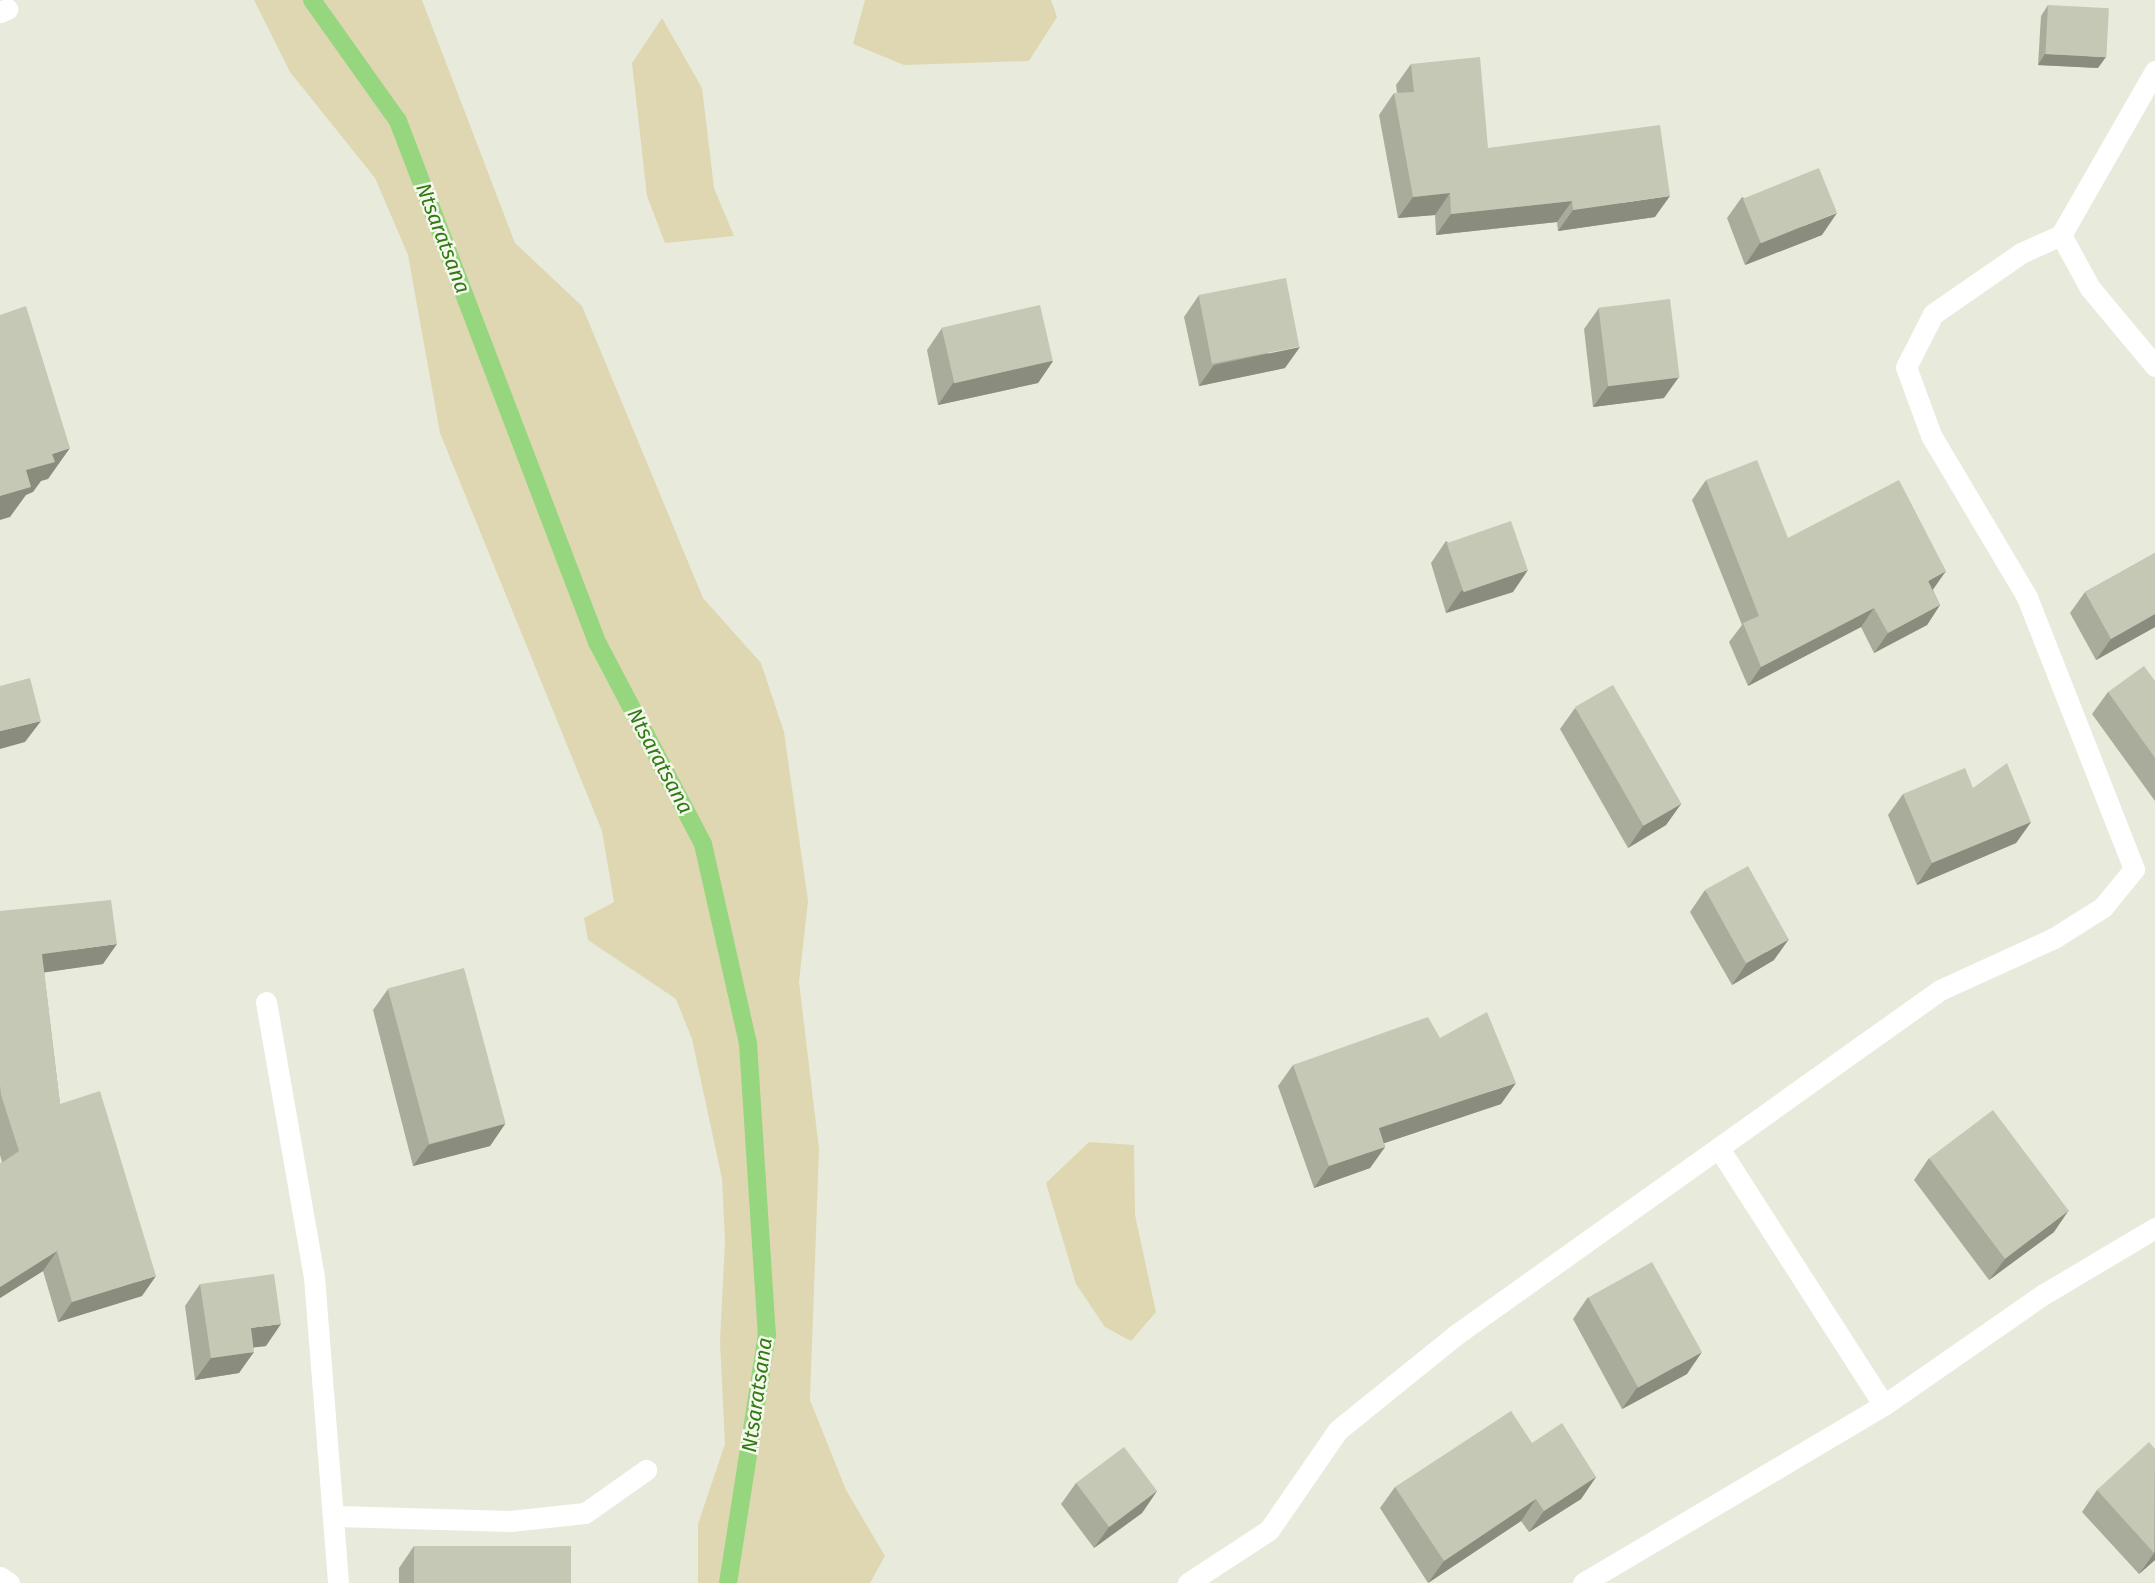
<!DOCTYPE html>
<style>
body{margin:0}
#map{position:relative;width:2155px;height:1583px;overflow:hidden;background:#e8eadc;font-family:"Fira Sans",sans-serif}
div>[style]{position:absolute}
.green>*{inset:0;background:#ded7b2}
.stream>*{height:18px;margin:-9px;padding:0 9px;transform-origin:9px;border-radius:9px;background:#96d67e}
.lane>*{height:21px;margin:-10.5px;padding:0 10.5px;transform-origin:10.5px;border-radius:10.5px;background:#fff}
.street>*{height:21px;margin:-10.5px;padding:0 10.5px;transform-origin:10.5px;border-radius:10.5px;background:#fff}
.wall>*{inset:0;background:#a9ac9b}
.shaded-wall>*{inset:0;background:#8a8c7e}
.building>*{inset:0;background:#c5c8b4;transform-origin:0 0}
span{translate:-50% -50%;white-space:nowrap;text-align:center;line-height:1.15;-webkit-text-stroke:5px #f6f7ed;paint-order:stroke}
.water-label{font-size:21px;color:#2e7b13;font-style:italic}
</style>
<div id="map">
<div class="green">
<div style="clip-path:polygon(254px 0,422px 0,515px 243px,582px 306px,703px 598px,761px 663px,784px 732px,808px 901px,799px 982px,819px 1149px,810px 1400px,846px 1490px,885px 1556px,870px 1583px,698px 1583px,698px 1524px,725px 1444px,720px 1342px,725px 1242px,722px 1179px,692px 1039px,676px 999px,588px 940px,584px 918px,614px 902px,602px 831px,440px 433px,408px 255px,375px 178px,290px 72px)"></div>
<div style="clip-path:polygon(865px 0,1051px 0,1057px 17px,1029px 61px,904px 65px,853px 44px)"></div>
<div style="clip-path:polygon(662px 18px,702px 88px,714px 188px,734px 236px,665px 243px,647px 196px,632px 63px)"></div>
<div style="clip-path:polygon(1089px 1142px,1134px 1145px,1135px 1215px,1156px 1312px,1131px 1341px,1105px 1327px,1076px 1284px,1046px 1183px)"></div>
</div>
<div class="stream">
<div style="left:312px;top:0;width:148px;rotate:54.6deg"></div>
<div style="left:398px;top:121px;width:558px;rotate:69.1deg"></div>
<div style="left:597px;top:642px;width:228px;rotate:62.3deg"></div>
<div style="left:703px;top:844px;width:204px;rotate:77.3deg"></div>
<div style="left:748px;top:1043px;width:292px;rotate:86.3deg"></div>
<div style="left:767px;top:1334px;width:252px;rotate:98.9deg"></div>
</div>
<div class="lane">
<div style="left:2061px;top:235px;width:60px;rotate:61.3deg"></div>
<div style="left:2090px;top:288px;width:102px;rotate:50.2deg"></div>
<div style="left:266px;top:1002px;width:279px;rotate:80.1deg"></div>
<div style="left:314px;top:1277px;width:307px;rotate:85.5deg"></div>
<div style="left:1720px;top:1150px;width:303px;rotate:57.3deg"></div>
<div style="left:337px;top:1516px;width:173px;rotate:1.7deg"></div>
<div style="left:510px;top:1521px;width:75px;rotate:-6.1deg"></div>
<div style="left:585px;top:1513px;width:75px;rotate:-35.2deg"></div>
<div style="left:1583px;top:1583px;width:350px;rotate:-30.6deg"></div>
<div style="left:1884px;top:1405px;width:195px;rotate:-34.8deg"></div>
<div style="left:2044px;top:1294px;width:129px;rotate:-30.7deg"></div>
</div>
<div class="street">
<div style="left:0;top:12px;width:8px;rotate:-23deg"></div>
<div style="left:0;top:1577px;width:11px;rotate:34deg"></div>
<div style="left:1188px;top:1583px;width:97px;rotate:-33.2deg"></div>
<div style="left:1269px;top:1530px;width:121px;rotate:-55.4deg"></div>
<div style="left:1338px;top:1430px;width:153px;rotate:-38.9deg"></div>
<div style="left:1457px;top:1334px;width:593px;rotate:-35.46deg"></div>
<div style="left:1940px;top:990px;width:125px;rotate:-24.5deg"></div>
<div style="left:2054px;top:938px;width:58px;rotate:-32.3deg"></div>
<div style="left:2103px;top:907px;width:49px;rotate:-50.8deg"></div>
<div style="left:2134px;top:869px;width:292px;rotate:-111.5deg"></div>
<div style="left:2027px;top:597px;width:188px;rotate:-120.7deg"></div>
<div style="left:1931px;top:435px;width:72px;rotate:-110.2deg"></div>
<div style="left:1906px;top:367px;width:59px;rotate:-63deg"></div>
<div style="left:1933px;top:314px;width:107px;rotate:-34.7deg"></div>
<div style="left:2021px;top:253px;width:44px;rotate:-24.2deg"></div>
<div style="left:2061px;top:235px;width:189px;rotate:-60.2deg"></div>
</div>
<div class="wall">
<div style="clip-path:polygon(2048px 5px,2098px 68px,2038px 65px,2041px 16px)"></div>
<div style="clip-path:polygon(1411px 64px,1488px 148px,1655px 217px,1558px 231px,1557px 222px,1436px 235px,1435px 215px,1398px 218px,1379px 115px,1394px 93px,1397px 93px,1396px 85px)"></div>
<div style="clip-path:polygon(1742px 197px,1822px 235px,1745px 265px,1727px 218px)"></div>
<div style="clip-path:polygon(1199px 295px,1285px 368px,1199px 386px,1184px 317px)"></div>
<div style="clip-path:polygon(1599px 308px,1664px 398px,1593px 407px,1584px 329px)"></div>
<div style="clip-path:polygon(942px 328px,1053px 361px,1038px 383px,938px 405px,927px 350px)"></div>
<div style="clip-path:polygon(1706px 480px,1788px 538px,1933px 590px,1940px 605px,1927px 625px,1874px 653px,1861px 627px,1748px 686px,1729px 642px,1742px 625px,1692px 500px)"></div>
<div style="clip-path:polygon(1446px 541px,1513px 592px,1446px 613px,1431px 563px)"></div>
<div style="clip-path:polygon(2155px 553px,2155px 627px,2096px 660px,2070px 613px,2085px 592px)"></div>
<div style="clip-path:polygon(2155px 681px,2155px 801px,2092px 714px,2108px 692px)"></div>
<div style="clip-path:polygon(1575px 708px,1681px 804px,1666px 825px,1628px 848px,1560px 729px)"></div>
<div style="clip-path:polygon(1973px 788px,2031px 822px,2016px 843px,1917px 885px,1888px 815px,1903px 794px)"></div>
<div style="clip-path:polygon(1705px 890px,1774px 960px,1732px 985px,1690px 912px)"></div>
<div style="clip-path:polygon(0 911px,103px 964px,44px 972px,60px 1104px,142px 1296px,58px 1322px,43px 1271px,0 1298px,0 1164px,2px 1162px,0 1155px)"></div>
<div style="clip-path:polygon(388px 989px,505px 1124px,490px 1146px,413px 1166px,373px 1010px)"></div>
<div style="clip-path:polygon(1440px 1038px,1501px 1104px,1384px 1143px,1385px 1147px,1370px 1168px,1314px 1188px,1278px 1086px,1293px 1065px)"></div>
<div style="clip-path:polygon(1929px 1158px,2054px 1232px,1989px 1280px,1914px 1180px)"></div>
<div style="clip-path:polygon(200px 1284px,266px 1346px,254px 1347px,239px 1373px,195px 1380px,185px 1306px)"></div>
<div style="clip-path:polygon(1588px 1297px,1687px 1374px,1622px 1409px,1573px 1319px)"></div>
<div style="clip-path:polygon(1532px 1443px,1596px 1477px,1581px 1499px,1529px 1532px,1521px 1521px,1428px 1583px,1380px 1508px,1395px 1487px)"></div>
<div style="clip-path:polygon(2155px 1449px,2155px 1560px,2139px 1574px,2082px 1512px,2097px 1490px)"></div>
<div style="clip-path:polygon(1076px 1483px,1157px 1491px,1142px 1513px,1094px 1548px,1061px 1504px)"></div>
<div style="clip-path:polygon(414px 1546px,571px 1583px,399px 1583px,399px 1568px)"></div>
</div>
<div class="shaded-wall">
<div style="clip-path:polygon(2045px 54px,2106px 57px,2098px 68px,2038px 65px)"></div>
<div style="clip-path:polygon(1450px 193px,1435px 215px,1398px 218px,1413px 197px)"></div>
<div style="clip-path:polygon(1670px 196px,1655px 217px,1558px 231px,1573px 210px)"></div>
<div style="clip-path:polygon(1572px 201px,1557px 222px,1436px 235px,1451px 214px)"></div>
<div style="clip-path:polygon(1837px 213px,1822px 235px,1745px 265px,1760px 243px)"></div>
<div style="clip-path:polygon(1300px 347px,1285px 368px,1199px 386px,1214px 365px)"></div>
<div style="clip-path:polygon(1053px 361px,1038px 383px,938px 405px,953px 383px)"></div>
<div style="clip-path:polygon(1679px 377px,1664px 398px,1593px 407px,1608px 386px)"></div>
<div style="clip-path:polygon(70px 448px,48px 479px,41px 481px,33px 492px,26px 495px,10px 517px,0 520px,0 496px,26px 470px,52px 454px)"></div>
<div style="clip-path:polygon(1528px 570px,1513px 592px,1446px 613px,1461px 591px)"></div>
<div style="clip-path:polygon(1946px 571px,1932px 591px,1928px 581px)"></div>
<div style="clip-path:polygon(1940px 605px,1927px 625px,1874px 653px,1888px 633px)"></div>
<div style="clip-path:polygon(1874px 608px,1861px 627px,1748px 686px,1761px 667px)"></div>
<div style="clip-path:polygon(2155px 614px,2155px 627px,2096px 660px,2111px 639px)"></div>
<div style="clip-path:polygon(41px 721px,25px 742px,0 749px,0 731px)"></div>
<div style="clip-path:polygon(1681px 804px,1666px 825px,1628px 848px,1643px 826px)"></div>
<div style="clip-path:polygon(2031px 822px,2016px 843px,1917px 885px,1932px 863px)"></div>
<div style="clip-path:polygon(1789px 939px,1774px 960px,1732px 985px,1747px 963px)"></div>
<div style="clip-path:polygon(117px 944px,103px 964px,27px 975px,42px 954px)"></div>
<div style="clip-path:polygon(1516px 1083px,1501px 1104px,1364px 1150px,1379px 1128px)"></div>
<div style="clip-path:polygon(505px 1124px,490px 1146px,413px 1166px,428px 1145px)"></div>
<div style="clip-path:polygon(1385px 1147px,1370px 1168px,1314px 1188px,1329px 1166px)"></div>
<div style="clip-path:polygon(2069px 1210px,2054px 1232px,1989px 1280px,2005px 1259px)"></div>
<div style="clip-path:polygon(57px 1251px,43px 1271px,0 1298px,0 1287px)"></div>
<div style="clip-path:polygon(156px 1276px,142px 1296px,58px 1322px,72px 1302px)"></div>
<div style="clip-path:polygon(281px 1324px,266px 1346px,236px 1350px,251px 1328px)"></div>
<div style="clip-path:polygon(254px 1352px,239px 1373px,195px 1380px,211px 1358px)"></div>
<div style="clip-path:polygon(1702px 1352px,1687px 1374px,1622px 1409px,1637px 1388px)"></div>
<div style="clip-path:polygon(1596px 1477px,1581px 1499px,1529px 1532px,1544px 1511px)"></div>
<div style="clip-path:polygon(1157px 1491px,1142px 1513px,1094px 1548px,1109px 1527px)"></div>
<div style="clip-path:polygon(1536px 1499px,1521px 1521px,1428px 1583px,1444px 1561px)"></div>
<div style="clip-path:polygon(2155px 1552px,2155px 1560px,2139px 1574px)"></div>
</div>
<div class="building">
<div style="left:2048px;top:5px;width:61px;height:49px;rotate:3deg"></div>
<div style="clip-path:polygon(1480px 57px,1488px 148px,1660px 125px,1670px 196px,1573px 210px,1572px 201px,1451px 214px,1450px 193px,1413px 197px,1394px 93px,1414px 92px,1411px 64px)"></div>
<div style="left:1819px;top:168px;width:48px;height:82px;rotate:68deg"></div>
<div style="left:1286px;top:278px;width:70px;height:89px;rotate:79deg"></div>
<div style="left:1670px;top:299px;width:79px;height:72px;rotate:83deg"></div>
<div style="left:1040px;top:305px;width:57px;height:101px;rotate:77deg"></div>
<div style="clip-path:polygon(26px 306px,70px 448px,52px 454px,55px 462px,26px 470px,31px 487px,0 496px,0 315px)"></div>
<div style="clip-path:polygon(1757px 460px,1788px 538px,1899px 480px,1946px 571px,1928px 581px,1940px 605px,1888px 633px,1874px 608px,1761px 667px,1743px 623px,1759px 616px,1706px 480px)"></div>
<div style="left:1511px;top:521px;width:52px;height:68px;rotate:71deg"></div>
<div style="clip-path:polygon(2155px 553px,2155px 614px,2111px 639px,2085px 592px)"></div>
<div style="clip-path:polygon(2144px 666px,2155px 681px,2155px 758px,2108px 692px)"></div>
<div style="clip-path:polygon(30px 678px,41px 721px,0 731px,0 686px)"></div>
<div style="left:1613px;top:685px;width:137px;height:44px;rotate:60deg"></div>
<div style="clip-path:polygon(2007px 763px,2031px 822px,1932px 863px,1903px 794px,1965px 768px,1973px 788px)"></div>
<div style="left:1748px;top:866px;width:84px;height:49px;rotate:61deg"></div>
<div style="clip-path:polygon(111px 900px,117px 944px,42px 954px,60px 1104px,100px 1091px,156px 1276px,72px 1302px,57px 1251px,0 1287px,0 1164px,19px 1151px,1px 1095px,0 1085px,0 911px)"></div>
<div style="left:464px;top:968px;width:161px;height:79px;rotate:75deg"></div>
<div style="clip-path:polygon(1487px 1012px,1516px 1083px,1379px 1128px,1385px 1147px,1329px 1166px,1293px 1065px,1428px 1017px,1440px 1038px)"></div>
<div style="left:1993px;top:1110px;width:126px;height:80px;rotate:53deg"></div>
<div style="left:1652px;top:1262px;width:103px;height:73px;rotate:61deg"></div>
<div style="clip-path:polygon(274px 1274px,281px 1324px,251px 1328px,254px 1352px,211px 1358px,200px 1284px)"></div>
<div style="clip-path:polygon(1511px 1411px,1532px 1443px,1562px 1423px,1596px 1477px,1544px 1511px,1536px 1499px,1444px 1561px,1395px 1487px)"></div>
<div style="clip-path:polygon(2149px 1442px,2155px 1449px,2154px 1553px,2097px 1490px)"></div>
<div style="left:1124px;top:1447px;width:55px;height:60px;rotate:53deg"></div>
<div style="left:414px;top:1546px;width:157px;height:37px"></div>
</div>
<div class="water-label">
<span style="left:443px;top:238px;rotate:69deg">Ntsaratsana</span>
<span style="left:660px;top:761px;rotate:62deg">Ntsaratsana</span>
<span style="left:757px;top:1395px;rotate:-82deg">Ntsaratsana</span>
</div>
</div>
